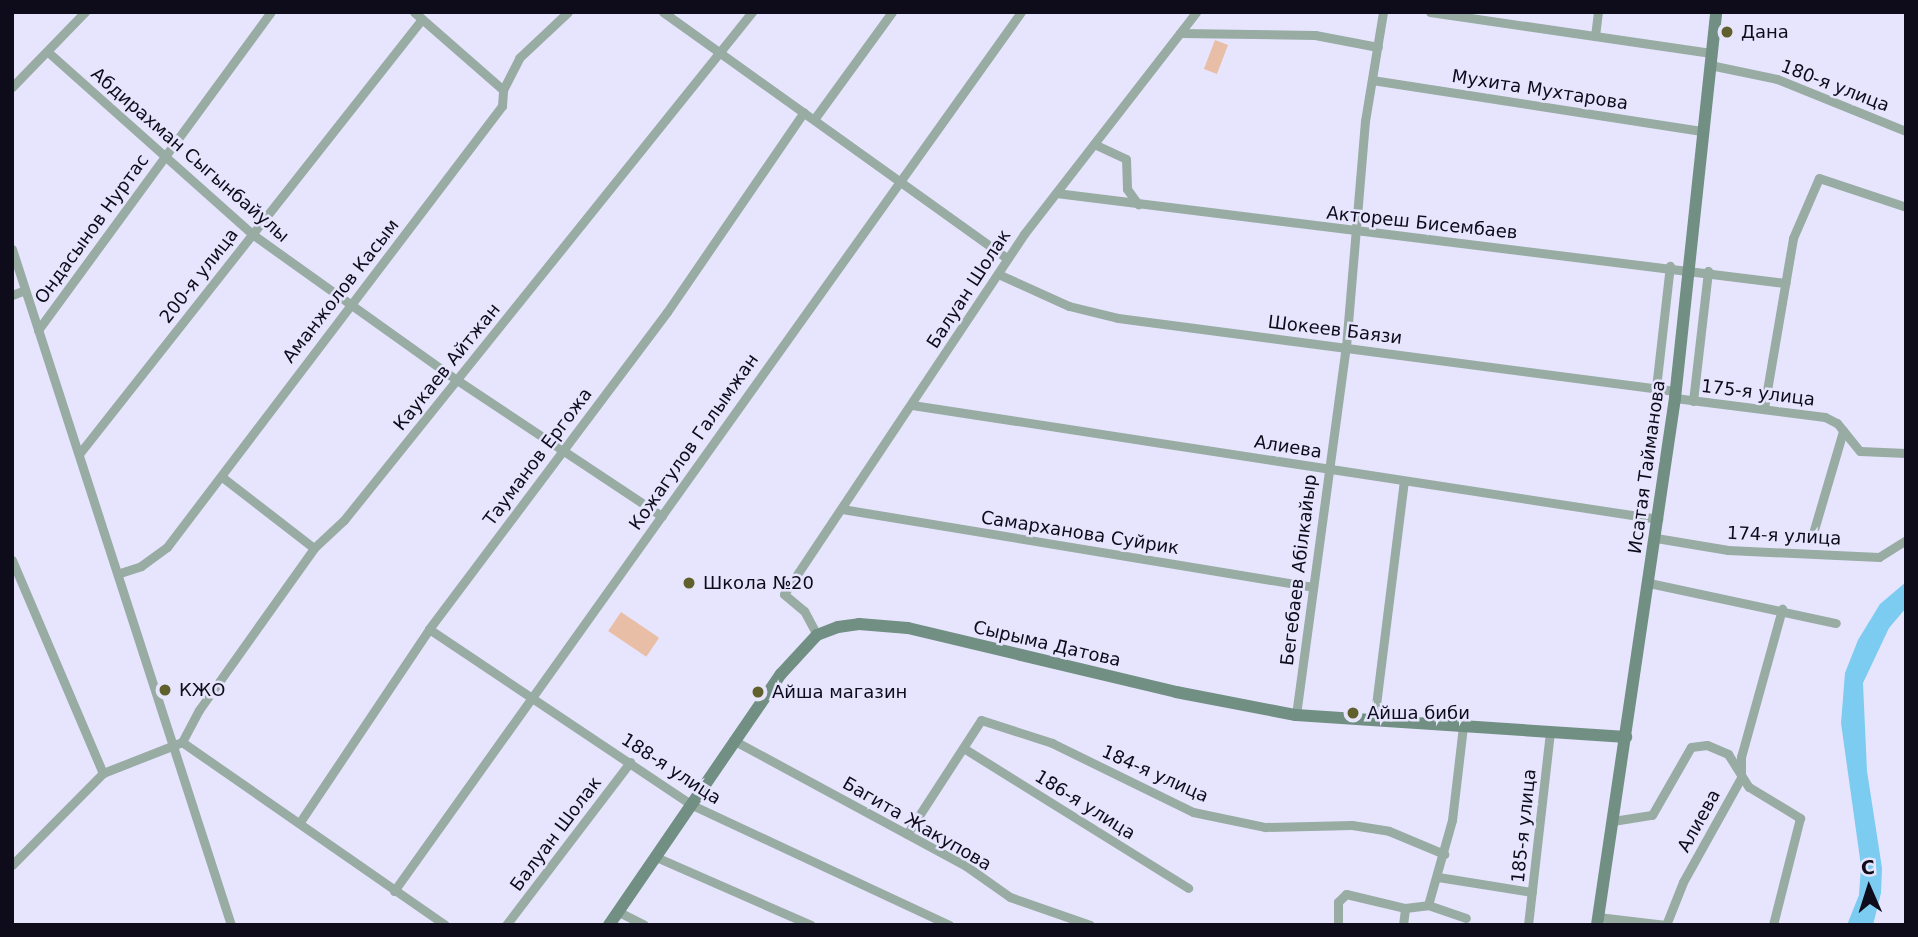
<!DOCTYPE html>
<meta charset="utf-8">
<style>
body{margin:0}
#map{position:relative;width:1918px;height:937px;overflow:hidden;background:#e7e5fe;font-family:"DejaVu Sans",sans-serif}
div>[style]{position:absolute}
.green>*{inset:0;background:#e9bea7;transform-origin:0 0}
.water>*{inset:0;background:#7ccbf0}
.street>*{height:9px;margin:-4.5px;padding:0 4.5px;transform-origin:4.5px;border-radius:4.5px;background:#98aca4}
.secondary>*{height:12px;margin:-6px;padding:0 6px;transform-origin:6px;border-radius:6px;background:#718f83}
.dots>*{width:19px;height:19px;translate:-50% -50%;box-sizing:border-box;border:4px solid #e7e5fe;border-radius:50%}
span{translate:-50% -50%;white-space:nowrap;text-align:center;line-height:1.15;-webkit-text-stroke:5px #e7e5fe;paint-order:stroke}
.poi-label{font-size:18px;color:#0e0c1a}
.left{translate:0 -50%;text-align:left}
.street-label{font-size:18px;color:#0e0c1a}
.frame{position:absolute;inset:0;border:14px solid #0e0c1a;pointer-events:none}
.north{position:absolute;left:1834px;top:853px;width:70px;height:70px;-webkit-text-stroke:5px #e7e5fe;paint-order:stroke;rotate:357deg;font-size:19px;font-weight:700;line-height:28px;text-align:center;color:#0e0c1a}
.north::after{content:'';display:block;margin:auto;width:24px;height:32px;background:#0e0c1a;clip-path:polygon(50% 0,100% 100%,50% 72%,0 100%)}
</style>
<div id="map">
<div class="green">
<div style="left:1215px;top:40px;width:14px;height:31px;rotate:21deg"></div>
<div style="left:621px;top:612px;width:46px;height:23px;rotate:34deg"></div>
</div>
<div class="water">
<div style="clip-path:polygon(1906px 582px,1906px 608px,1889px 628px,1863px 683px,1867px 771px,1882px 868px,1881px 893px,1873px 925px,1847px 925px,1859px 895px,1861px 866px,1841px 723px,1845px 673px,1858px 640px,1880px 604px)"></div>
</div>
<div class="street">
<div style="left:414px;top:12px;width:118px;rotate:41.2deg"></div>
<div style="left:663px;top:12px;width:423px;rotate:35.6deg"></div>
<div style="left:1430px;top:12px;width:284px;rotate:8.3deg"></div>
<div style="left:1180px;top:33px;width:135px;rotate:0.8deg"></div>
<div style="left:1315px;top:35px;width:64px;rotate:10.8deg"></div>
<div style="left:1595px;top:36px;width:24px;rotate:-83deg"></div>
<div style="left:48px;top:52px;width:273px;rotate:41.7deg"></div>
<div style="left:252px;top:234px;width:252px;rotate:35.5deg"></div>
<div style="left:457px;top:380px;width:246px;rotate:33.6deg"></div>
<div style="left:1710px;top:65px;width:68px;rotate:11.8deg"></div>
<div style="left:1777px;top:79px;width:139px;rotate:22deg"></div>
<div style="left:1372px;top:80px;width:335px;rotate:8.8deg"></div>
<div style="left:12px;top:87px;width:105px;rotate:-45.8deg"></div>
<div style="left:815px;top:118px;width:131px;rotate:-54deg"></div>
<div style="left:1094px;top:144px;width:35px;rotate:25deg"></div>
<div style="left:1126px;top:159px;width:30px;rotate:88deg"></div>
<div style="left:1127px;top:189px;width:19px;rotate:54deg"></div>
<div style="left:1056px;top:193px;width:735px;rotate:7.04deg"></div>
<div style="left:12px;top:249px;width:711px;rotate:72.05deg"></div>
<div style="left:998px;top:274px;width:78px;rotate:24.3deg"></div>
<div style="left:1069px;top:306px;width:50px;rotate:13.8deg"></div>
<div style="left:1118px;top:318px;width:562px;rotate:7.47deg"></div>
<div style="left:12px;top:295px;width:14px;rotate:-21deg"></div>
<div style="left:38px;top:330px;width:394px;rotate:-53.8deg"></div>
<div style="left:1656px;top:388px;width:123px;rotate:-83.5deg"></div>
<div style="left:1675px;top:398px;width:151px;rotate:7.2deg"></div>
<div style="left:1825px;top:417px;width:13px;rotate:27deg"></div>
<div style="left:1837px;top:423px;width:36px;rotate:51deg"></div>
<div style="left:1860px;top:451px;width:46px;rotate:2.5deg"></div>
<div style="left:1693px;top:401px;width:131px;rotate:-83.4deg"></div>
<div style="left:912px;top:405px;width:755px;rotate:8.69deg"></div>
<div style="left:1764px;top:408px;width:172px;rotate:-80.3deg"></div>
<div style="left:1793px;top:238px;width:65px;rotate:-66.6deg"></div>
<div style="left:1819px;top:178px;width:92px;rotate:18.4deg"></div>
<div style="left:79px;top:454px;width:554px;rotate:-51.74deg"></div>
<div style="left:222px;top:477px;width:116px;rotate:37.7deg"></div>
<div style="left:842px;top:509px;width:477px;rotate:9.4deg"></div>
<div style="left:1656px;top:538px;width:73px;rotate:9.5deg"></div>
<div style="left:1728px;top:550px;width:151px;rotate:2.7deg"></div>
<div style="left:1879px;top:557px;width:32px;rotate:-32deg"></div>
<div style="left:1811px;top:540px;width:114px;rotate:-73.6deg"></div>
<div style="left:12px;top:560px;width:232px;rotate:66.9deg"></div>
<div style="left:120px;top:573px;width:22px;rotate:-18deg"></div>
<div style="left:141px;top:566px;width:32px;rotate:-36deg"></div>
<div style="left:167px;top:547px;width:554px;rotate:-52.78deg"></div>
<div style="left:502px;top:106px;width:16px;rotate:-86deg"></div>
<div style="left:503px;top:90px;width:36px;rotate:-63deg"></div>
<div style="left:519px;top:58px;width:67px;rotate:-43.2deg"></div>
<div style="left:1649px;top:583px;width:191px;rotate:12.1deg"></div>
<div style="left:429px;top:629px;width:316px;rotate:33.8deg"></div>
<div style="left:692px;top:805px;width:284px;rotate:25deg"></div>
<div style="left:817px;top:635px;width:27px;rotate:-118deg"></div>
<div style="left:804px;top:611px;width:26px;rotate:-140deg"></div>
<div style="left:784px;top:594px;width:433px;rotate:-56.3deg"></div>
<div style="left:1024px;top:234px;width:281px;rotate:-52.2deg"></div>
<div style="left:1296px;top:715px;width:371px;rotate:-82.3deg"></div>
<div style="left:1346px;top:347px;width:227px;rotate:-85.2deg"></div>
<div style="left:1365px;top:121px;width:110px;rotate:-80.6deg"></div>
<div style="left:1374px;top:721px;width:242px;rotate:-82.9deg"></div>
<div style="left:733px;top:740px;width:265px;rotate:28.4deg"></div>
<div style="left:966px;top:866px;width:54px;rotate:35.2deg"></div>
<div style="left:1010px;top:897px;width:85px;rotate:19.3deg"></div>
<div style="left:182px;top:742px;width:320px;rotate:34.8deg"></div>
<div style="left:965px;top:749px;width:263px;rotate:31.9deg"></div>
<div style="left:1613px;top:821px;width:39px;rotate:-9deg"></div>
<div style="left:1652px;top:815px;width:78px;rotate:-60.2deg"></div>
<div style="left:1691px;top:747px;width:16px;rotate:-7deg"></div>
<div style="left:1707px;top:745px;width:23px;rotate:23deg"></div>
<div style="left:1728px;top:754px;width:39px;rotate:58deg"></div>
<div style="left:1749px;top:787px;width:60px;rotate:31.3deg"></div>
<div style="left:1800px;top:818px;width:110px;rotate:104.2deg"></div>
<div style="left:300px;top:822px;width:232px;rotate:-56.2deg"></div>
<div style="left:429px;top:629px;width:396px;rotate:-53.1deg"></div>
<div style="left:667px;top:312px;width:242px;rotate:-55.6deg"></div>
<div style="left:907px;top:834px;width:136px;rotate:-57deg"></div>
<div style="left:981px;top:720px;width:75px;rotate:17.9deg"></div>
<div style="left:1052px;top:743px;width:157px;rotate:26.1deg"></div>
<div style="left:1193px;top:812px;width:74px;rotate:11.8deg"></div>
<div style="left:1265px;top:827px;width:87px;rotate:-1.3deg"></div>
<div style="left:1352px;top:825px;width:37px;rotate:9deg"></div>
<div style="left:1389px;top:831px;width:60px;rotate:22.7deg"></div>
<div style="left:656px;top:857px;width:169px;rotate:23.7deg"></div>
<div style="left:12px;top:865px;width:129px;rotate:-45.3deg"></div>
<div style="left:103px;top:773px;width:85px;rotate:-21.4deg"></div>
<div style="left:182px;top:742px;width:36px;rotate:-62deg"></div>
<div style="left:199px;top:710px;width:199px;rotate:-54.6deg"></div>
<div style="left:314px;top:548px;width:41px;rotate:-43deg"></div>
<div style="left:344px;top:520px;width:652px;rotate:-51.23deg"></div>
<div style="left:1438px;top:877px;width:95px;rotate:9.1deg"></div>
<div style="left:394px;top:891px;width:1080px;rotate:-54.5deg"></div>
<div style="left:1428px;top:905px;width:88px;rotate:-74.2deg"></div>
<div style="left:1452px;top:820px;width:95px;rotate:-83.3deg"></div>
<div style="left:617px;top:911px;width:30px;rotate:27deg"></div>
<div style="left:1598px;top:917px;width:68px;rotate:6.7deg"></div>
<div style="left:506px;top:925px;width:205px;rotate:-52.7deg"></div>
<div style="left:1338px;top:925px;width:23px;rotate:-90deg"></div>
<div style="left:1338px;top:902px;width:11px;rotate:-45deg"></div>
<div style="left:1346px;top:894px;width:61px;rotate:13.3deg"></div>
<div style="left:1405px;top:908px;width:23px;rotate:-7deg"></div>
<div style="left:1428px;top:905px;width:40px;rotate:18.9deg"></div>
<div style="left:1403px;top:925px;width:17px;rotate:-83deg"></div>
<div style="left:1528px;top:925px;width:195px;rotate:-83.5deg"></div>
<div style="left:1666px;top:925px;width:46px;rotate:-68.4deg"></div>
<div style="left:1683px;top:882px;width:119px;rotate:-60.9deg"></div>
<div style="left:1741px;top:778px;width:21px;rotate:-90deg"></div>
<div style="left:1741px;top:757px;width:154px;rotate:-74.5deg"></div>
</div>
<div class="secondary">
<div style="left:609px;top:925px;width:304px;rotate:-55.6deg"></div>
<div style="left:781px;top:674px;width:53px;rotate:-47.3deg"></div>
<div style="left:817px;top:635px;width:22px;rotate:-21deg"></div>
<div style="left:838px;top:627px;width:21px;rotate:-8deg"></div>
<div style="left:859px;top:624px;width:49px;rotate:4.7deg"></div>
<div style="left:908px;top:628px;width:276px;rotate:13.4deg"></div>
<div style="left:1176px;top:692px;width:122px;rotate:10.9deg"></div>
<div style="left:1296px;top:715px;width:331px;rotate:3.8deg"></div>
<div style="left:1597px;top:925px;width:533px;rotate:-81.58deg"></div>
<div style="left:1675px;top:398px;width:388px;rotate:-83.9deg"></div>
</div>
<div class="dots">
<div style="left:1727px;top:32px;background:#60602d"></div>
<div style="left:689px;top:583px;background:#60602d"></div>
<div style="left:165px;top:690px;background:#60602d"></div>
<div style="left:758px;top:692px;background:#60602d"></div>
<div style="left:1353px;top:713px;background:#60602d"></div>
</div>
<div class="poi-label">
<span class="left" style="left:1741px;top:32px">Дана</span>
<span class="left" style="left:703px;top:583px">Школа №20</span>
<span class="left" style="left:179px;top:690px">КЖО</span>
<span class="left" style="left:772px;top:692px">Айша магазин</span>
<span class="left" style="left:1367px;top:713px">Айша биби</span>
</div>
<div class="street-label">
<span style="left:1835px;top:86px;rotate:21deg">180-я улица</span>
<span style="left:1540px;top:90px;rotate:9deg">Мухита Мухтарова</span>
<span style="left:190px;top:155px;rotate:41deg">Абдирахман Сыгынбайулы</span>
<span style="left:1422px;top:223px;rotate:6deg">Актореш Бисембаев</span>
<span style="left:92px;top:229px;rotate:-54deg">Ондасынов Нуртас</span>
<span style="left:199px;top:276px;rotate:-52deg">200-я улица</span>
<span style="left:969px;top:289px;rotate:-57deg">Балуан Шолак</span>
<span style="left:341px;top:291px;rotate:-52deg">Аманжолов Касым</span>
<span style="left:1335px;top:330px;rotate:7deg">Шокеев Баязи</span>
<span style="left:447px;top:367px;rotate:-51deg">Каукаев Айтжан</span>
<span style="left:1758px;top:393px;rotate:7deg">175-я улица</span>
<span style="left:694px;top:442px;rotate:-55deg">Кожагулов Галымжан</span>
<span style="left:1288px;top:447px;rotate:9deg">Алиева</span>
<span style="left:538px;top:457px;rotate:-53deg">Тауманов Ергожа</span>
<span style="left:1647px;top:467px;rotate:-82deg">Исатая Тайманова</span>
<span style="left:1080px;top:533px;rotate:9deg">Самарханова Суйрик</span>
<span style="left:1784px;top:536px;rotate:3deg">174-я улица</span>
<span style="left:1299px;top:570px;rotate:-83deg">Бегебаев Абілкайыр</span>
<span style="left:1047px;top:644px;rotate:13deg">Сырыма Датова</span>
<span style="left:671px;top:769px;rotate:33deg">188-я улица</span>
<span style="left:1155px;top:774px;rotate:24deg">184-я улица</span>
<span style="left:1085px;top:805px;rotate:32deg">186-я улица</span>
<span style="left:1699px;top:821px;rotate:-61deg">Алиева</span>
<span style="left:917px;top:824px;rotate:30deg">Багита Жакупова</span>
<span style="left:1524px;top:826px;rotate:-84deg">185-я улица</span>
<span style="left:556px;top:834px;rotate:-53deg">Балуан Шолак</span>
</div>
<div class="frame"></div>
<div class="north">С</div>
</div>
